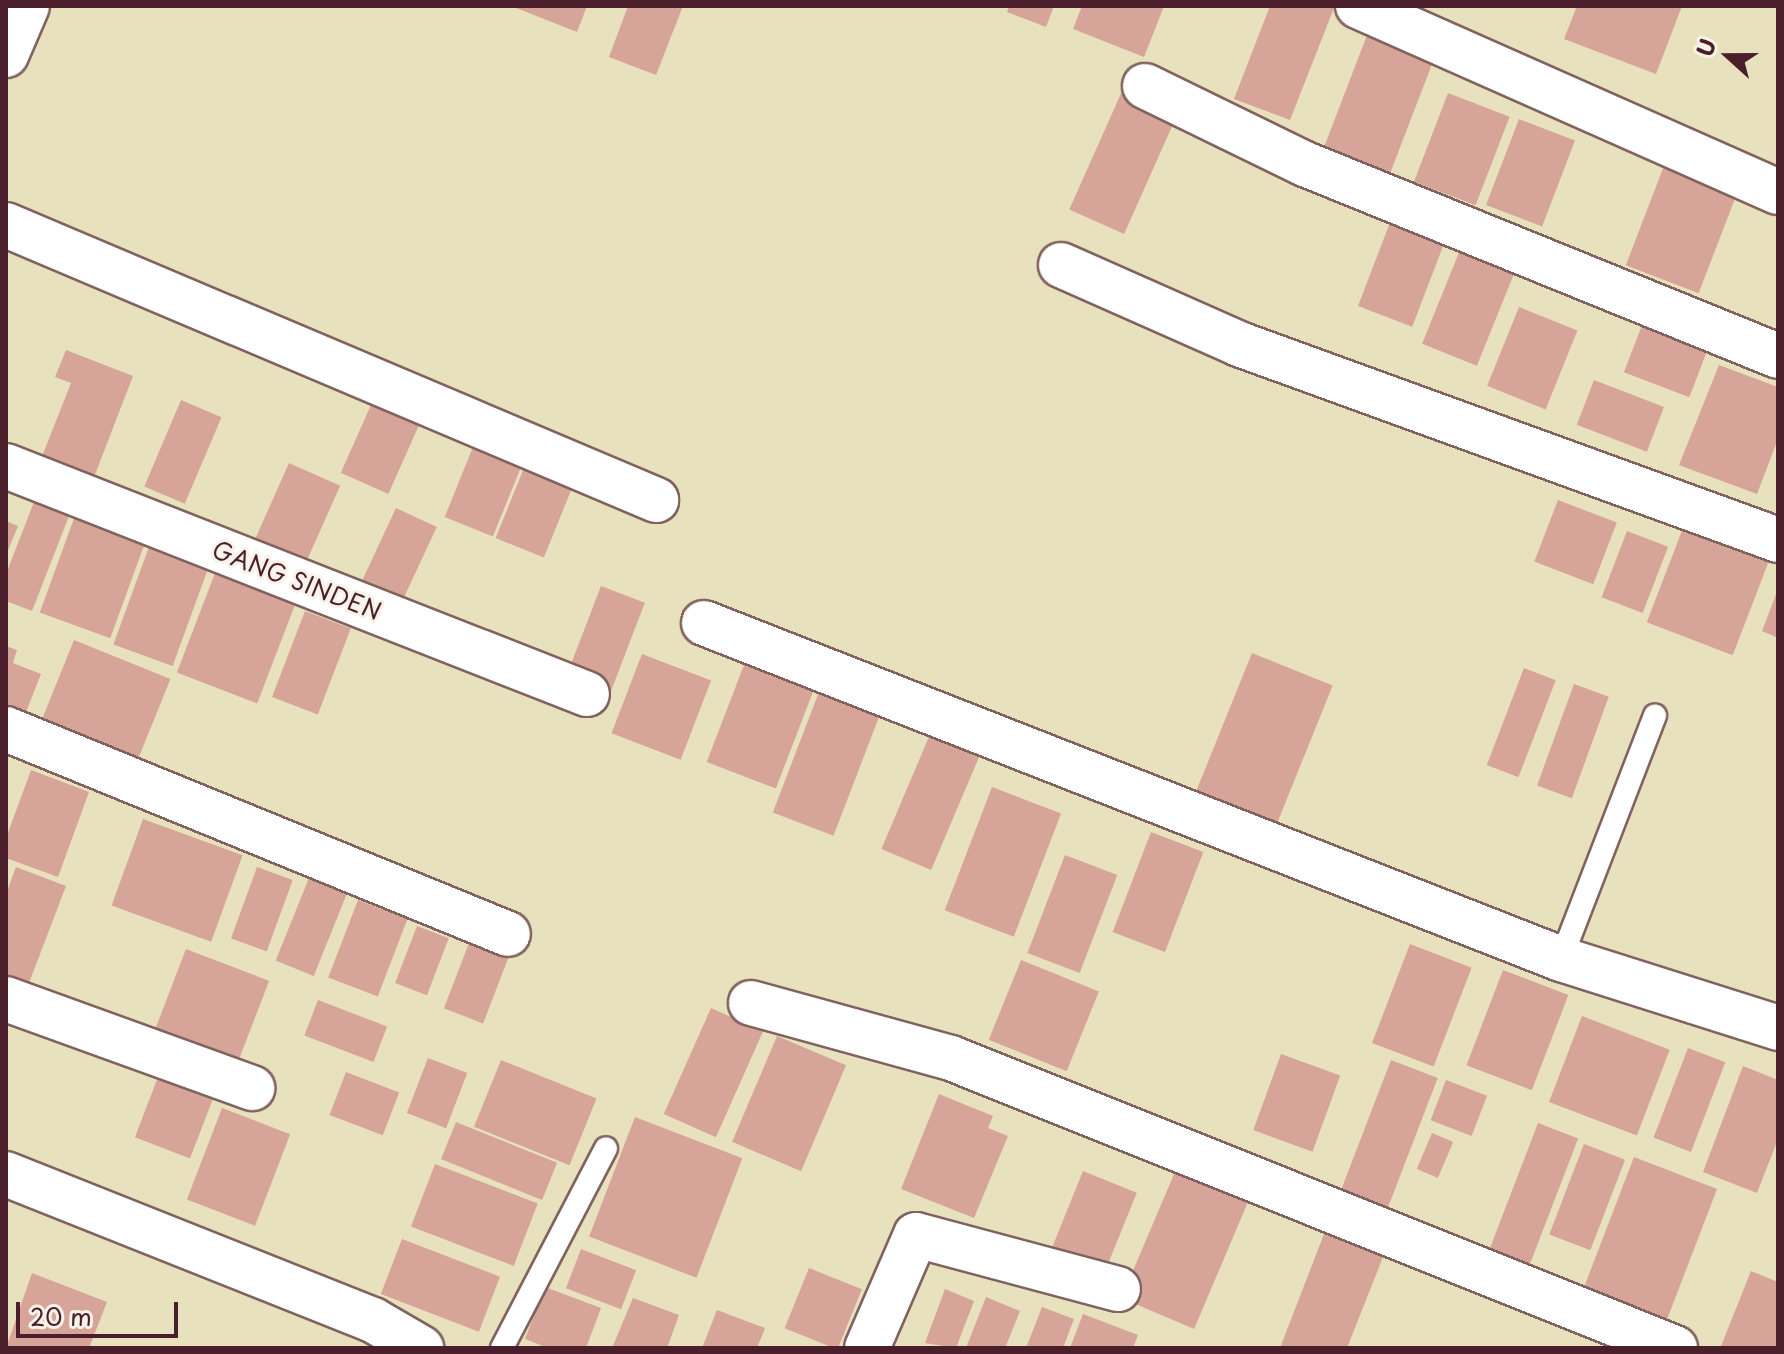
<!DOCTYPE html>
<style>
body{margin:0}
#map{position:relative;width:1784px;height:1354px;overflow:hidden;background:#e8e1be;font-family:"Playpen Sans",sans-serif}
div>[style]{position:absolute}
.building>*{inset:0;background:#d7a499;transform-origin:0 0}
.roads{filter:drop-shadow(2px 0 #81635e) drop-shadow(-2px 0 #81635e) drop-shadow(0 2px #81635e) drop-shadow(0 -2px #81635e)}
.lane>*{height:22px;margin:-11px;padding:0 11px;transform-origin:11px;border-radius:11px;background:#fff}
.street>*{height:44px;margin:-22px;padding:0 22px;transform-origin:22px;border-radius:22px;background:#fff}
span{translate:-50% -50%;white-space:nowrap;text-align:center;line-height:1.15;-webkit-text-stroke:6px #f7f3e8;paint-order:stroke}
.street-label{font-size:24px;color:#4a1f2b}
.frame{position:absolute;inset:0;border:8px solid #4a1f2b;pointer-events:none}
.north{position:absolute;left:1688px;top:16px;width:80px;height:80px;-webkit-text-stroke:6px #f7f3e8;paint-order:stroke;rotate:291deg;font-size:22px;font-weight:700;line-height:32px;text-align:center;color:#4a1f2b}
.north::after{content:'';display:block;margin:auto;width:28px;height:36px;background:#4a1f2b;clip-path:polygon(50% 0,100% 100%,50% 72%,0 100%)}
.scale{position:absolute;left:16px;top:1302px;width:162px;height:36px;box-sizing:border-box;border:4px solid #4a1f2b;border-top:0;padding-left:10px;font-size:24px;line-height:28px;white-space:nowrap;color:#4a1f2b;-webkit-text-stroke:6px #f7f3e8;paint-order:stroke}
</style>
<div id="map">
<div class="building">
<div style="clip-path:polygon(511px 6px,587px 6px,577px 32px)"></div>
<div style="clip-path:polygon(628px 6px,683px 6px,656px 75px,609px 57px)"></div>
<div style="clip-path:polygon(1009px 6px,1054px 6px,1046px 27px,1007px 12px)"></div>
<div style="clip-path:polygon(1082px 6px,1164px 6px,1144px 57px,1073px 29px)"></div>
<div style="clip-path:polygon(1270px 6px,1334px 8px,1290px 120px,1234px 99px)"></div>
<div style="clip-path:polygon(1577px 6px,1682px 6px,1656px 74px,1564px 39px)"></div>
<div style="left:1369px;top:30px;width:71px;height:129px;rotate:21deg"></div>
<div style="left:1123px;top:89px;width:60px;height:132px;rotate:24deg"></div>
<div style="left:1448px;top:93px;width:66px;height:95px;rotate:21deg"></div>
<div style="left:1519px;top:119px;width:60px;height:92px;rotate:21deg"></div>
<div style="left:1667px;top:158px;width:78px;height:115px;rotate:21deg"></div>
<div style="left:1391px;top:220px;width:58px;height:92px;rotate:21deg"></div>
<div style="left:1460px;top:250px;width:59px;height:101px;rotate:22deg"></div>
<div style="left:1519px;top:307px;width:63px;height:85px;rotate:22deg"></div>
<div style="left:1644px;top:320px;width:70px;height:56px;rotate:21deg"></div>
<div style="clip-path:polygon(66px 350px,133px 376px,91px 485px,39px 464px,71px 383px,55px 377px)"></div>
<div style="clip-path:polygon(1719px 365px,1778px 387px,1778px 439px,1757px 494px,1679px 465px)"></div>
<div style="left:1594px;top:380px;width:75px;height:48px;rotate:21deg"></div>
<div style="left:375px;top:396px;width:52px;height:84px;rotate:24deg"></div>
<div style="left:181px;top:400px;width:44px;height:94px;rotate:23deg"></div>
<div style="left:475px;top:442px;width:52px;height:81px;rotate:22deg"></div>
<div style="left:289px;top:463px;width:56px;height:86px;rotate:24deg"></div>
<div style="left:526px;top:463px;width:52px;height:81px;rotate:22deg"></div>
<div style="left:1558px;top:500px;width:63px;height:66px;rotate:21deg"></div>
<div style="clip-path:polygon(34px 502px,69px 516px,32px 611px,6px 601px,6px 574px)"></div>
<div style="left:396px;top:508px;width:45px;height:80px;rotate:25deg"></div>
<div style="left:76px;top:513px;width:75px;height:106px;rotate:20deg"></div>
<div style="clip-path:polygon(6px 521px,18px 526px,6px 555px)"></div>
<div style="left:1683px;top:528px;width:92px;height:101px;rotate:21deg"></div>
<div style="left:1627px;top:531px;width:44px;height:71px;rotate:21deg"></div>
<div style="left:150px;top:544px;width:63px;height:107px;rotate:20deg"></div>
<div style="left:217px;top:568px;width:86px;height:112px;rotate:21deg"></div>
<div style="left:601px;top:586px;width:47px;height:94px;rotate:21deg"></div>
<div style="clip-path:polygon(1778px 589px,1778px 638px,1762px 631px)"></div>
<div style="left:305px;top:611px;width:49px;height:92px;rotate:21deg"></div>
<div style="left:74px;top:640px;width:104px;height:93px;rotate:22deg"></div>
<div style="clip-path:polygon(6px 646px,17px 650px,13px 663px,41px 674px,20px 727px,6px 721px)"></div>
<div style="left:1252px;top:653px;width:87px;height:160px;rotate:22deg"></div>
<div style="left:642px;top:654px;width:74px;height:85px;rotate:21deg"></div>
<div style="left:744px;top:665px;width:74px;height:104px;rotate:21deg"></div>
<div style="left:1524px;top:668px;width:34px;height:104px;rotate:21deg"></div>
<div style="left:1574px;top:684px;width:37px;height:108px;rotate:20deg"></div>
<div style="left:819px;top:692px;width:65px;height:129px;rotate:21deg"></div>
<div style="left:931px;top:732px;width:54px;height:127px;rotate:23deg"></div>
<div style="clip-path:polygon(31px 770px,89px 792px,58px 877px,6px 858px,6px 838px)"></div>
<div style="left:992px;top:787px;width:74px;height:132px;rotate:21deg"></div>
<div style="left:143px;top:819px;width:106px;height:92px;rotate:20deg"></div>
<div style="left:1151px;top:832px;width:56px;height:107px;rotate:21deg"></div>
<div style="left:1065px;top:855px;width:56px;height:105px;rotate:21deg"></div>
<div style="clip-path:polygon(16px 867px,66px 886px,29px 983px,6px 974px,6px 894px)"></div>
<div style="left:257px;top:867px;width:38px;height:76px;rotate:20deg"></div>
<div style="left:309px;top:878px;width:41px;height:89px;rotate:22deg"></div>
<div style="left:358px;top:900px;width:53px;height:83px;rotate:21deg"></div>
<div style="left:417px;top:926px;width:34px;height:61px;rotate:21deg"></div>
<div style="left:469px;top:943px;width:42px;height:70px;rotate:21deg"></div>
<div style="left:1410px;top:944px;width:66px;height:106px;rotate:21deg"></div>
<div style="left:186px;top:949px;width:89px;height:94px;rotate:21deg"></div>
<div style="left:1021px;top:960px;width:84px;height:86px;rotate:22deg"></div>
<div style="left:1503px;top:970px;width:70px;height:102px;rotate:21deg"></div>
<div style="left:318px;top:1000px;width:74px;height:38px;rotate:21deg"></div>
<div style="left:711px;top:1008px;width:57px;height:116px;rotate:24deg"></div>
<div style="left:1582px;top:1016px;width:94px;height:92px;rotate:21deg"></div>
<div style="left:777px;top:1036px;width:75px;height:115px;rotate:23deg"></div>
<div style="left:1688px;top:1048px;width:40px;height:96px;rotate:21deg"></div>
<div style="left:1281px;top:1054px;width:63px;height:81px;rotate:20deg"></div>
<div style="left:428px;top:1058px;width:42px;height:59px;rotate:21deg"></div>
<div style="left:501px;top:1060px;width:103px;height:72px;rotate:22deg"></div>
<div style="left:1391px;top:1060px;width:50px;height:149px;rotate:21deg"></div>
<div style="clip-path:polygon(1743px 1066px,1778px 1080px,1778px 1139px,1757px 1193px,1703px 1172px)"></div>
<div style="left:160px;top:1072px;width:59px;height:70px;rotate:21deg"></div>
<div style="left:346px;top:1072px;width:57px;height:46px;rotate:21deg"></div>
<div style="left:1446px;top:1080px;width:44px;height:43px;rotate:21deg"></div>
<div style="clip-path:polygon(939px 1094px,993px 1116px,988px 1128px,1008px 1136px,974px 1218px,901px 1189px)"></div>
<div style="left:222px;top:1108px;width:73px;height:98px;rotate:21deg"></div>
<div style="left:635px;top:1117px;width:115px;height:128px;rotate:21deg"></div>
<div style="left:456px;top:1122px;width:109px;height:40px;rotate:22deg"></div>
<div style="left:1538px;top:1123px;width:43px;height:139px;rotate:21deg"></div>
<div style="left:1432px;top:1133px;width:23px;height:39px;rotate:23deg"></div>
<div style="left:1584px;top:1144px;width:44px;height:97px;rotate:21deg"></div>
<div style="left:1634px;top:1157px;width:89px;height:143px;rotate:21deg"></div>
<div style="left:1180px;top:1160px;width:79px;height:150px;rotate:23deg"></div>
<div style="left:435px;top:1164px;width:110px;height:67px;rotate:21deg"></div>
<div style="left:1083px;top:1171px;width:58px;height:92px;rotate:22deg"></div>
<div style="clip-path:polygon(1324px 1234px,1383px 1257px,1347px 1348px,1280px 1348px)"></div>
<div style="left:402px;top:1239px;width:105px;height:59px;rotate:21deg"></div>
<div style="left:581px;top:1249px;width:59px;height:42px;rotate:21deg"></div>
<div style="left:809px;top:1268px;width:57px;height:65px;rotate:22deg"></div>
<div style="clip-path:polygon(1751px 1271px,1778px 1282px,1778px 1348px,1721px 1346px)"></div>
<div style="clip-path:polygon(32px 1273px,107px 1302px,89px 1348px,6px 1348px)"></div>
<div style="clip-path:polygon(545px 1287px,601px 1308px,586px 1348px,548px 1348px,525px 1339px)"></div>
<div style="clip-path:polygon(945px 1289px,974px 1301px,956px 1348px,925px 1343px)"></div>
<div style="clip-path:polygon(986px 1297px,1020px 1311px,1005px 1348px,966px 1348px)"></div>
<div style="clip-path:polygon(633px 1298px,679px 1315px,667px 1348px,612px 1348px)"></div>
<div style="clip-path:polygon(1042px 1307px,1074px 1319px,1063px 1348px,1026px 1348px)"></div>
<div style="clip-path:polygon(717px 1310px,765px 1328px,757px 1348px,702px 1348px)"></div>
<div style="clip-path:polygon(1083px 1314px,1138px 1335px,1133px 1348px,1070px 1348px)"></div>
</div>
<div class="roads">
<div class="lane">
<div style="left:1561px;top:959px;width:261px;rotate:-68.9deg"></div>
<div style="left:502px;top:1348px;width:225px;rotate:-62.5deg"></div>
</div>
<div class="street">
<div style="left:1358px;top:6px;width:459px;rotate:23.9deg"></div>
<div style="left:6px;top:55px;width:53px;rotate:-66.8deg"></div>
<div style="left:1145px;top:86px;width:178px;rotate:26deg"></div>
<div style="left:1305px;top:164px;width:510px;rotate:22.09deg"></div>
<div style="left:6px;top:225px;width:706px;rotate:22.93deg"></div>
<div style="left:1061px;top:265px;width:195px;rotate:23.9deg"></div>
<div style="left:1239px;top:344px;width:574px;rotate:19.98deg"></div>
<div style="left:6px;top:466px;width:624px;rotate:21.43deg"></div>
<div style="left:704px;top:623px;width:921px;rotate:21.41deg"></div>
<div style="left:1561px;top:959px;width:228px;rotate:17.6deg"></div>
<div style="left:6px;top:729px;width:542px;rotate:22.21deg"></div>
<div style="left:6px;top:999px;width:262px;rotate:19.9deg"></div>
<div style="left:751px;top:1003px;width:207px;rotate:15.4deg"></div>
<div style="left:951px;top:1058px;width:780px;rotate:21.83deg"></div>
<div style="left:6px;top:1174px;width:395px;rotate:21.7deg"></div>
<div style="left:373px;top:1320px;width:56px;rotate:30.3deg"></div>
<div style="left:867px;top:1348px;width:123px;rotate:-66.6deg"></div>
<div style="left:916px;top:1235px;width:209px;rotate:15deg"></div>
</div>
</div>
<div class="street-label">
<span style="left:297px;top:580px;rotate:21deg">GANG SINDEN</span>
</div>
<div class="frame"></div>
<div class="north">U</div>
<div class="scale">20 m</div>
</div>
